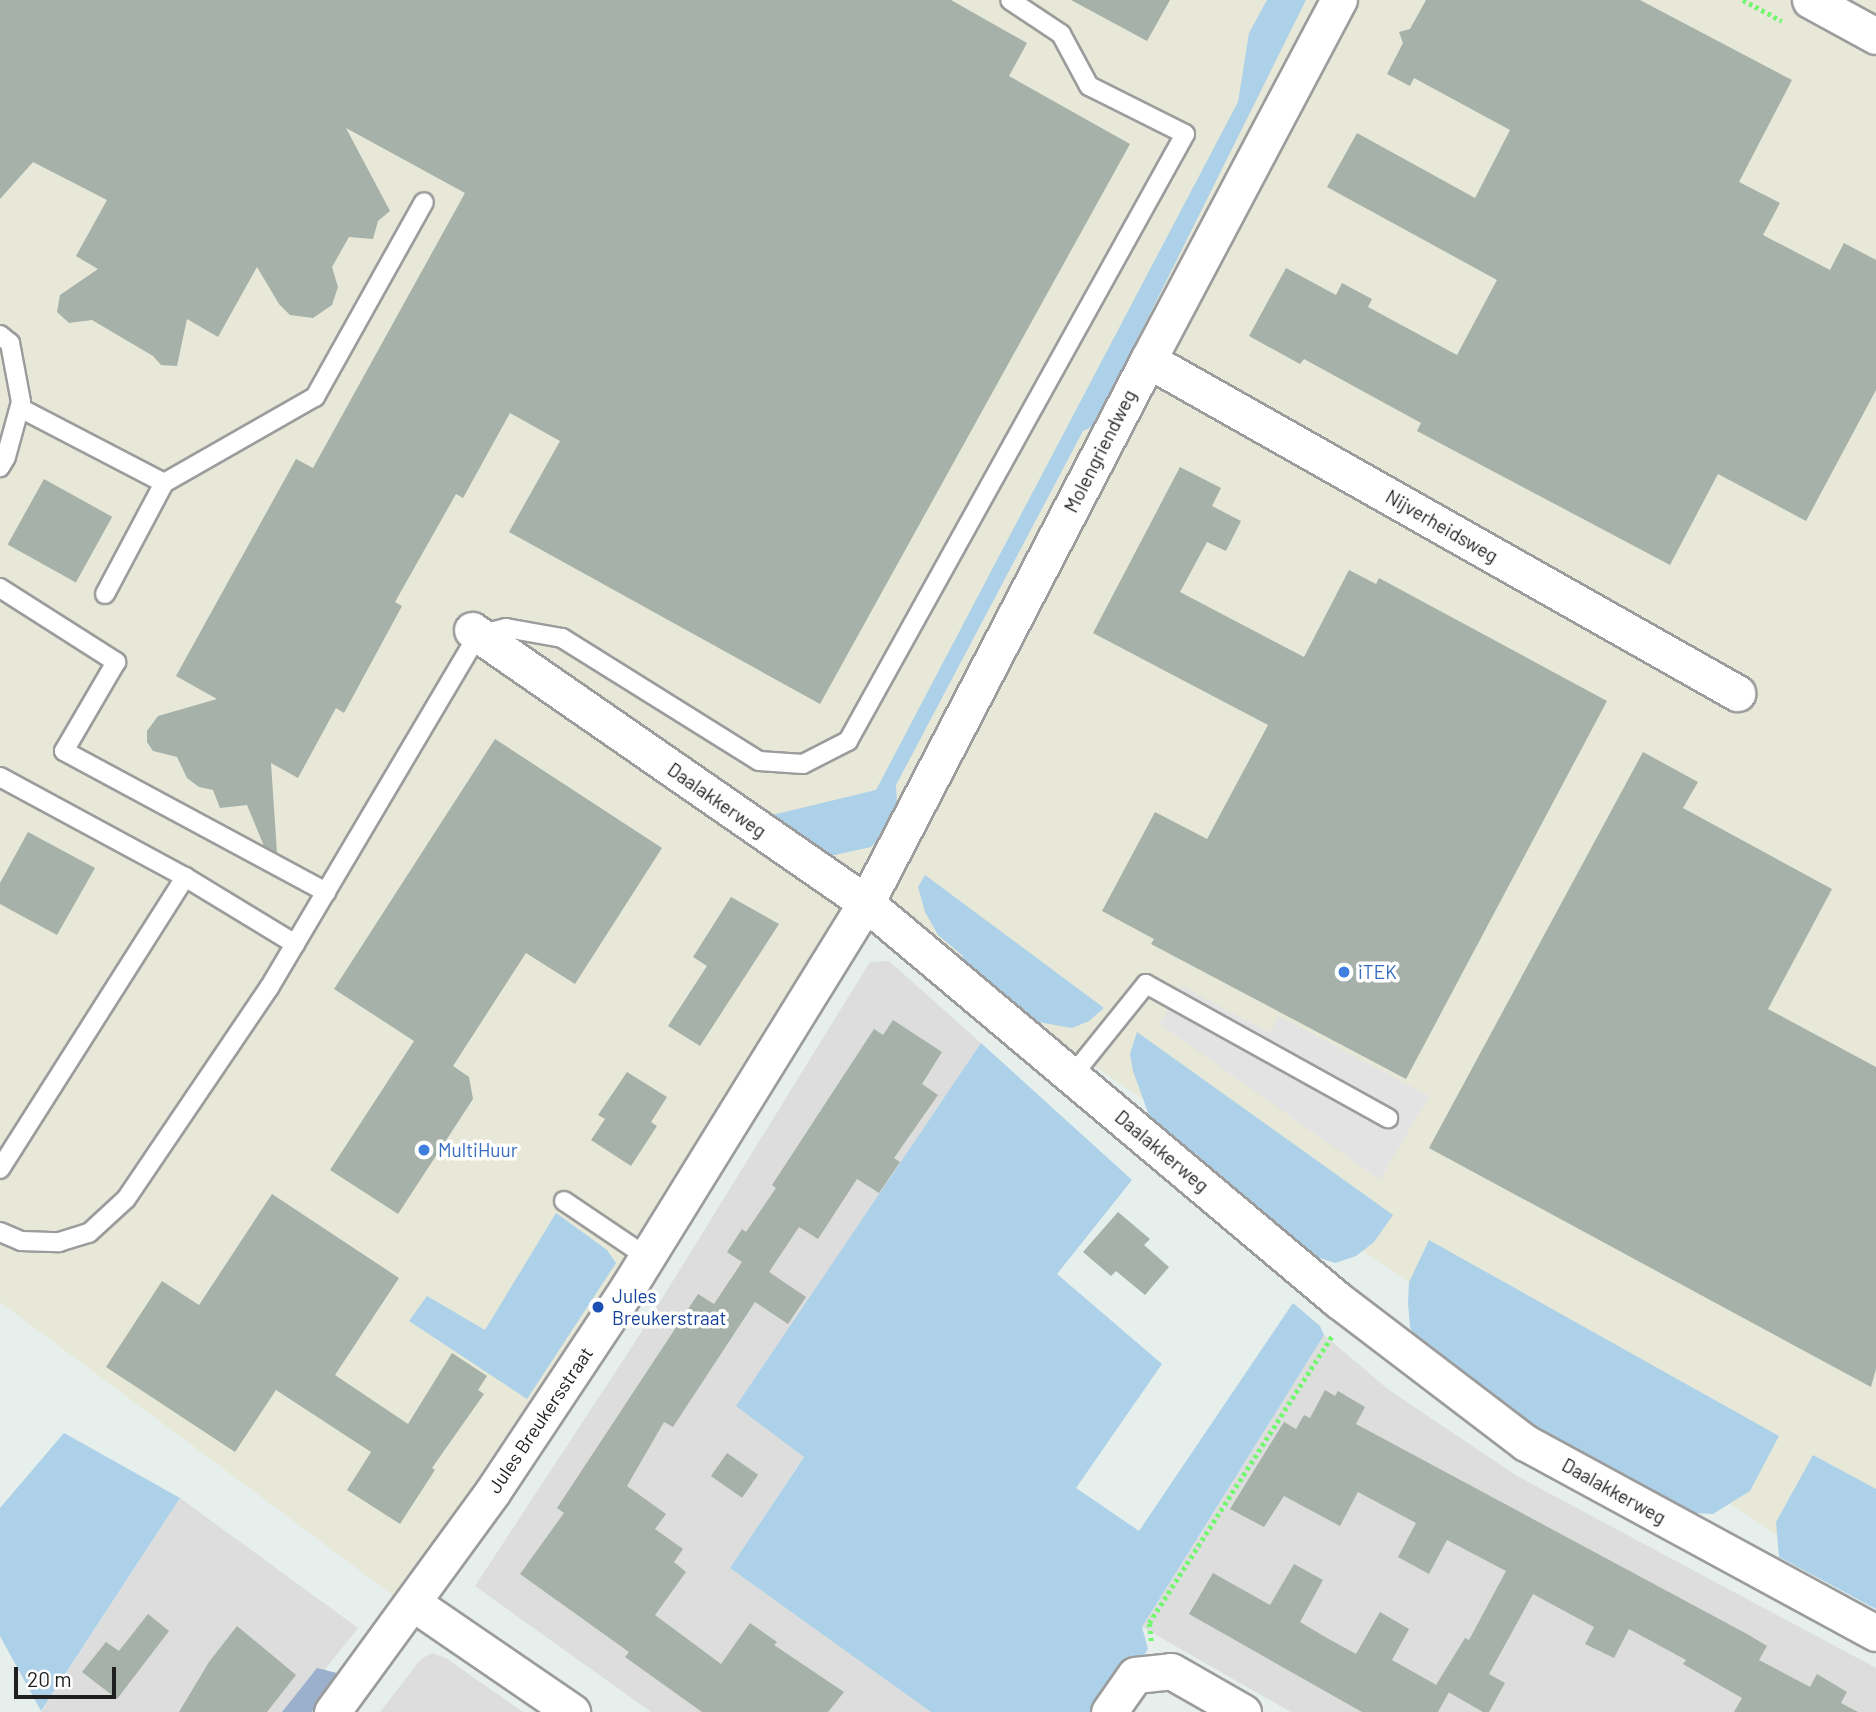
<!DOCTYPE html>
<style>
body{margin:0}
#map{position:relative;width:1876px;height:1712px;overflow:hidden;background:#e6efeb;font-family:Barlow,sans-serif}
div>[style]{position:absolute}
.residential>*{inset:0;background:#dcdddc}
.industrial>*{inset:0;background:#e7e8d8}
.grass>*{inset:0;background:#add1e8}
.forest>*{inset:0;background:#9bb0cd}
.parking>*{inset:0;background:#e3e3e3}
.building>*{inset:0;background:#a5b1a9;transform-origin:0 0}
.path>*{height:4.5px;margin-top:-2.25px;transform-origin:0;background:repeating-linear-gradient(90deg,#73f670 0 3.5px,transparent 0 7px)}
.roads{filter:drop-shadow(2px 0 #9c9c9c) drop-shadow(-2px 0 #9c9c9c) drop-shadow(0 2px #9c9c9c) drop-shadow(0 -2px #9c9c9c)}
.lane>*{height:18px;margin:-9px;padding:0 9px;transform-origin:9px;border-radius:9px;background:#fff}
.street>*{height:35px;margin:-17.5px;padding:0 17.5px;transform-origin:17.5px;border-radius:17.5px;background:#fff}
.dots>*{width:19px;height:19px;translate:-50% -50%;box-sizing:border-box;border:4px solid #fff;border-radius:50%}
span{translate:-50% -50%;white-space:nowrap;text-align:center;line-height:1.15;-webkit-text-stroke:7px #fff;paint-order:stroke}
.street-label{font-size:19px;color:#1f1f1f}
.shop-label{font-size:19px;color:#366cbe}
.left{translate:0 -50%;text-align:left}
.transit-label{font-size:19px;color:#164399}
.scale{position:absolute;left:14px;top:1667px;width:102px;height:32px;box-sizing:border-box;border:4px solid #1f1f1f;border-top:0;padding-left:9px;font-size:21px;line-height:24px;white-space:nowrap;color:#1f1f1f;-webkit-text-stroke:5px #fff;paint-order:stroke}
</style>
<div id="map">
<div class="residential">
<div style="clip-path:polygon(889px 961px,981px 1043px,737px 1405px,804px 1456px,730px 1568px,931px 1712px,651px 1712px,475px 1586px,637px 1339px,870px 962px)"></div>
<div style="clip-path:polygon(1324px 1335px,1389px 1390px,1517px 1476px,1876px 1668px,1876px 1712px,1291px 1712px,1142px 1627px)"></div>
<div style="clip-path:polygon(180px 1498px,358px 1628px,291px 1712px,41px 1712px)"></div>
<div style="clip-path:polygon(432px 1653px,446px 1658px,523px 1712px,380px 1712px,421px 1659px)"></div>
</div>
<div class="industrial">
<div style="clip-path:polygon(0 0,1876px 0,1876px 1604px,877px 916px,422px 1617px,0 1302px)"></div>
</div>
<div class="grass">
<div style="clip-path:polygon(1267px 0,1306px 0,1125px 364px,1121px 387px,1105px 420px,1083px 431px,896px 785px,898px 818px,871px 847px,830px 856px,810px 852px,764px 817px,876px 790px,1238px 102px,1249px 33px)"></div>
<div style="clip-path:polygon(925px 875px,1104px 1008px,1089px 1021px,1072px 1028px,1027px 1020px,959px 962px,963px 956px,938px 935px,925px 912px,918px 887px)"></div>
<div style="clip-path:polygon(1137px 1032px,1393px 1215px,1374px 1242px,1356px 1256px,1335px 1263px,1308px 1254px,1151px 1121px,1133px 1071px,1130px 1054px)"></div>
<div style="clip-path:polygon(981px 1043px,1132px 1180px,1057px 1274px,1162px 1364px,1076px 1488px,1139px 1531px,1293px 1303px,1320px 1326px,1324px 1335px,1142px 1627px,1148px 1649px,1106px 1712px,931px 1712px,730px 1568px,804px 1457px,736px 1406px)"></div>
<div style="clip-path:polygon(556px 1213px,607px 1250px,616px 1263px,527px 1399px,409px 1321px,427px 1296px,485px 1330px)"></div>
<div style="clip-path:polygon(1429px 1240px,1779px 1436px,1750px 1491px,1713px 1514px,1674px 1512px,1524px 1430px,1425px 1356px,1410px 1327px,1408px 1303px,1409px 1282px)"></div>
<div style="clip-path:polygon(64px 1433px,180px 1498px,41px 1711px,0 1636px,0 1508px)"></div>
<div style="clip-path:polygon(1813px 1455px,1876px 1489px,1876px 1609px,1779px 1557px,1776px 1522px)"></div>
</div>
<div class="forest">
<div style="clip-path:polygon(317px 1668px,341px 1674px,312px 1712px,282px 1712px)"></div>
</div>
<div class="parking">
<div style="clip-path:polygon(1182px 986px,1270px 1033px,1279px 1016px,1429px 1096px,1380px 1180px,1160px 1024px)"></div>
</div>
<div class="building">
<div style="clip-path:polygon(0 0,951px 0,1027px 43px,1009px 76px,1130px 144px,820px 704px,509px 532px,560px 441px,510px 413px,463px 498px,456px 494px,395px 602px,402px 606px,344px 713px,336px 708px,298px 778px,271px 763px,277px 853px,264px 846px,247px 805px,220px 808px,213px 790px,199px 787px,187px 778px,177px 757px,153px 751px,147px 742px,147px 731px,158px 716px,217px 699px,176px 676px,296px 459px,313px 468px,465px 193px,346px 128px,390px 211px,378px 221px,373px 239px,349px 237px,332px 267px,338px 287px,332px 305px,313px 318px,290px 315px,279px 304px,257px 267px,218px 337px,187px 319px,177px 366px,161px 365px,153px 356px,92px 320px,69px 323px,57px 312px,60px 295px,98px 269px,76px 256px,107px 200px,33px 162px,0 199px)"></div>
<div style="clip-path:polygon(1071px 0,1170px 0,1147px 41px)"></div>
<div style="clip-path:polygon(1426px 0,1640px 0,1792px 80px,1739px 182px,1780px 203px,1763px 235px,1830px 270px,1844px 243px,1876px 260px,1876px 390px,1806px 521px,1718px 474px,1670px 565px,1417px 431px,1421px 423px,1304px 359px,1300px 364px,1249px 336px,1286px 268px,1336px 295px,1342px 283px,1372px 299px,1368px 307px,1457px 355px,1497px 280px,1327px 187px,1357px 133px,1475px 198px,1510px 130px,1414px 78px,1410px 86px,1387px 74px,1403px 43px,1399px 32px,1410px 29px)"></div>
<div style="clip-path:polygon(1180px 467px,1221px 488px,1212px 506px,1241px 521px,1226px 551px,1207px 542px,1180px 592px,1304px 657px,1349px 570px,1376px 584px,1379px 578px,1607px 701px,1406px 1079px,1151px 944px,1154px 939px,1102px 911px,1155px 812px,1207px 839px,1268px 725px,1093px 633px)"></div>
<div style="left:44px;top:479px;width:78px;height:75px;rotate:29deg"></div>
<div style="clip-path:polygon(495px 739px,662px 848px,575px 984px,526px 953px,453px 1066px,469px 1077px,473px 1099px,398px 1214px,330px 1170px,414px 1041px,334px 989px)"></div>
<div style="clip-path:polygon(1643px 752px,1698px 782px,1683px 808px,1832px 889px,1768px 1009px,1876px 1067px,1876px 1369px,1871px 1387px,1429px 1148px)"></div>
<div style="clip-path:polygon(28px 832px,95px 868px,57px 935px,0 904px,0 883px)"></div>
<div style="clip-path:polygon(731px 897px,779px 924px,700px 1046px,668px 1026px,707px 966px,693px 957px)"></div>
<div style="clip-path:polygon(893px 1020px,942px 1052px,922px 1084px,938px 1095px,894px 1158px,900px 1162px,879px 1193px,857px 1179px,818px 1239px,799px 1227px,769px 1272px,806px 1297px,788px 1324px,755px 1302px,673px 1427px,664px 1422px,627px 1486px,666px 1514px,655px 1529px,683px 1549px,674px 1562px,686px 1572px,655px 1615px,721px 1664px,750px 1623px,777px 1642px,774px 1645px,844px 1692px,828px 1712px,702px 1712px,625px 1657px,629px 1652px,520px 1574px,564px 1513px,557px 1508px,698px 1294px,714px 1304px,742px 1262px,727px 1252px,742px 1229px,746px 1232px,776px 1188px,772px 1185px,874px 1029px,883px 1035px)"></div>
<div style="clip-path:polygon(627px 1072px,667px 1097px,651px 1122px,657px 1126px,631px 1166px,591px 1140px,605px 1119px,598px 1115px)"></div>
<div style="clip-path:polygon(272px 1194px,399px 1278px,335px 1375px,408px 1424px,452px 1353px,487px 1376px,478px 1390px,484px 1394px,432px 1468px,435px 1470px,400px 1524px,347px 1490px,371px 1452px,276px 1390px,235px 1452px,106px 1367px,162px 1281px,199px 1305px)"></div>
<div style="clip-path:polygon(1118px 1212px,1150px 1239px,1144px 1245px,1169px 1267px,1145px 1295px,1116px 1271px,1111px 1276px,1083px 1252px)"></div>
<div style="clip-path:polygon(1325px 1390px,1335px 1396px,1338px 1391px,1365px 1407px,1356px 1424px,1747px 1634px,1767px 1646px,1759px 1660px,1810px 1687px,1817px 1674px,1847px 1692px,1841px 1703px,1858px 1712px,1734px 1712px,1742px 1698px,1683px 1664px,1686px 1660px,1629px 1629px,1614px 1658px,1585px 1644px,1594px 1627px,1533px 1594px,1489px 1674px,1505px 1683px,1489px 1712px,1483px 1712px,1436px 1685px,1465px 1638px,1469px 1640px,1506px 1571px,1447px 1540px,1429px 1574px,1398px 1557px,1416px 1523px,1358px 1492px,1340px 1526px,1284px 1496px,1264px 1527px,1230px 1509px,1284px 1422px,1296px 1429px,1304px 1415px,1310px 1418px)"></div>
<div style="left:727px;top:1453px;width:38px;height:28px;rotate:35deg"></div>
<div style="clip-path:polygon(1294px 1564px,1323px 1580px,1300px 1622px,1327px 1638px,1356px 1654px,1380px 1612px,1409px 1629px,1392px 1660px,1449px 1692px,1438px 1712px,1362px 1712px,1189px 1614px,1213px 1573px,1270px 1605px)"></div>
<div style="clip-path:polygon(148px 1614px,169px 1631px,117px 1699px,82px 1672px,106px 1642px,119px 1651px)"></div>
<div style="clip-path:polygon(237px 1626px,296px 1675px,267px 1712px,179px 1712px,209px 1662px)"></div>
</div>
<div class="path">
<div style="left:1743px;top:0;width:44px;rotate:28.3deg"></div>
<div style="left:1151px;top:1641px;width:18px;rotate:-96deg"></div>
<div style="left:1149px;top:1623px;width:340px;rotate:-57.5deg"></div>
</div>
<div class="roads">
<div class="lane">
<div style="left:0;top:335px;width:13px;rotate:39deg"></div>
<div style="left:10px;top:343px;width:60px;rotate:79.4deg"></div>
<div style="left:21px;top:402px;width:57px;rotate:105.3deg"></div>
<div style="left:6px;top:457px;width:12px;rotate:121deg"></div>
<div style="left:20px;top:408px;width:162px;rotate:27.5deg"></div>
<div style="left:164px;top:483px;width:174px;rotate:-29.7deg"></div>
<div style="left:315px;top:397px;width:223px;rotate:-60.8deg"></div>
<div style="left:0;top:588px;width:138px;rotate:32.5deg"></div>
<div style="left:116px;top:662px;width:103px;rotate:120.3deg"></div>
<div style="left:64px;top:751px;width:298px;rotate:28.3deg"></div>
<div style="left:105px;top:594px;width:126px;rotate:-62deg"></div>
<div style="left:0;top:777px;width:210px;rotate:28.4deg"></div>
<div style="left:185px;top:877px;width:129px;rotate:31.3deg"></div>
<div style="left:1072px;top:1076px;width:118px;rotate:-51.2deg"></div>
<div style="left:1146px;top:984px;width:277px;rotate:29deg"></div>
<div style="left:0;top:1169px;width:346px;rotate:-57.6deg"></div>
<div style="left:564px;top:1201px;width:100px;rotate:34deg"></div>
<div style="left:0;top:1232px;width:23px;rotate:23deg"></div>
<div style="left:21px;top:1241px;width:38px;rotate:2deg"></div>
<div style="left:59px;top:1242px;width:31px;rotate:-17deg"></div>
<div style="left:89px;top:1233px;width:50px;rotate:-42.6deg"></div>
<div style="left:126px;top:1199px;width:255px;rotate:-55.9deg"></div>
<div style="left:269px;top:988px;width:410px;rotate:-59.4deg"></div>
<div style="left:478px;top:635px;width:29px;rotate:-14deg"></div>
<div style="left:506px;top:628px;width:57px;rotate:10.1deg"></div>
<div style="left:562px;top:638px;width:232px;rotate:32deg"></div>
<div style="left:759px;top:761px;width:44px;rotate:3.9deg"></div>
<div style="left:803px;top:764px;width:51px;rotate:-27.1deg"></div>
<div style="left:848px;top:741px;width:694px;rotate:-60.96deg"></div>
<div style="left:1185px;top:134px;width:107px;rotate:-153.4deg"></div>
<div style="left:1089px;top:86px;width:59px;rotate:-118.3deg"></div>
<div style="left:1061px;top:34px;width:61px;rotate:-146.3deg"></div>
</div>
<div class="street">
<div style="left:1810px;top:0;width:75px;rotate:28.6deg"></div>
<div style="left:1148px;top:360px;width:677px;rotate:29.48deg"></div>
<div style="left:472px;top:630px;width:479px;rotate:34.7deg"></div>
<div style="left:866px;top:903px;width:617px;rotate:40.07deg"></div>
<div style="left:1338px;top:1300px;width:236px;rotate:37.3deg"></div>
<div style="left:1526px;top:1443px;width:398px;rotate:28.5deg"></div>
<div style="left:413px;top:1603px;width:193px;rotate:34.4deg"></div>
<div style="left:332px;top:1712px;width:273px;rotate:-53.9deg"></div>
<div style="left:493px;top:1491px;width:246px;rotate:-56.4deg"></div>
<div style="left:629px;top:1286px;width:450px;rotate:-58.3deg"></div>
<div style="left:866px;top:903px;width:612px;rotate:-62.56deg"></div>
<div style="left:1148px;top:360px;width:408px;rotate:-62.1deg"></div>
<div style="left:1109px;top:1712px;width:45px;rotate:-54.9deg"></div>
<div style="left:1135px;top:1675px;width:36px;rotate:-6deg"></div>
<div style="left:1171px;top:1671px;width:83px;rotate:29.7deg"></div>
</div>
</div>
<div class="dots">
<div style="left:1344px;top:972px;background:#3f7fe0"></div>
<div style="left:424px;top:1150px;background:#3f7fe0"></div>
<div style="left:598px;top:1307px;background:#1a4fb4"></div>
</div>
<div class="street-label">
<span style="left:1100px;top:451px;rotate:-63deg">Molengriendweg</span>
<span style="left:1442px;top:526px;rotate:30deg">Nijverheidsweg</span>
<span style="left:717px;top:800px;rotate:35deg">Daalakkerweg</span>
<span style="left:1162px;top:1151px;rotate:40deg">Daalakkerweg</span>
<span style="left:540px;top:1420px;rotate:-56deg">Jules Breukersstraat</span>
<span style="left:1614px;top:1491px;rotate:29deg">Daalakkerweg</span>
</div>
<div class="shop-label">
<span class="left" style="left:1358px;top:972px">iTEK</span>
<span class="left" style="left:438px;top:1150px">MultiHuur</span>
</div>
<div class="transit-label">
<span class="left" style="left:612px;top:1307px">Jules<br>Breukerstraat</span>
</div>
<div class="scale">20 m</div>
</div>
